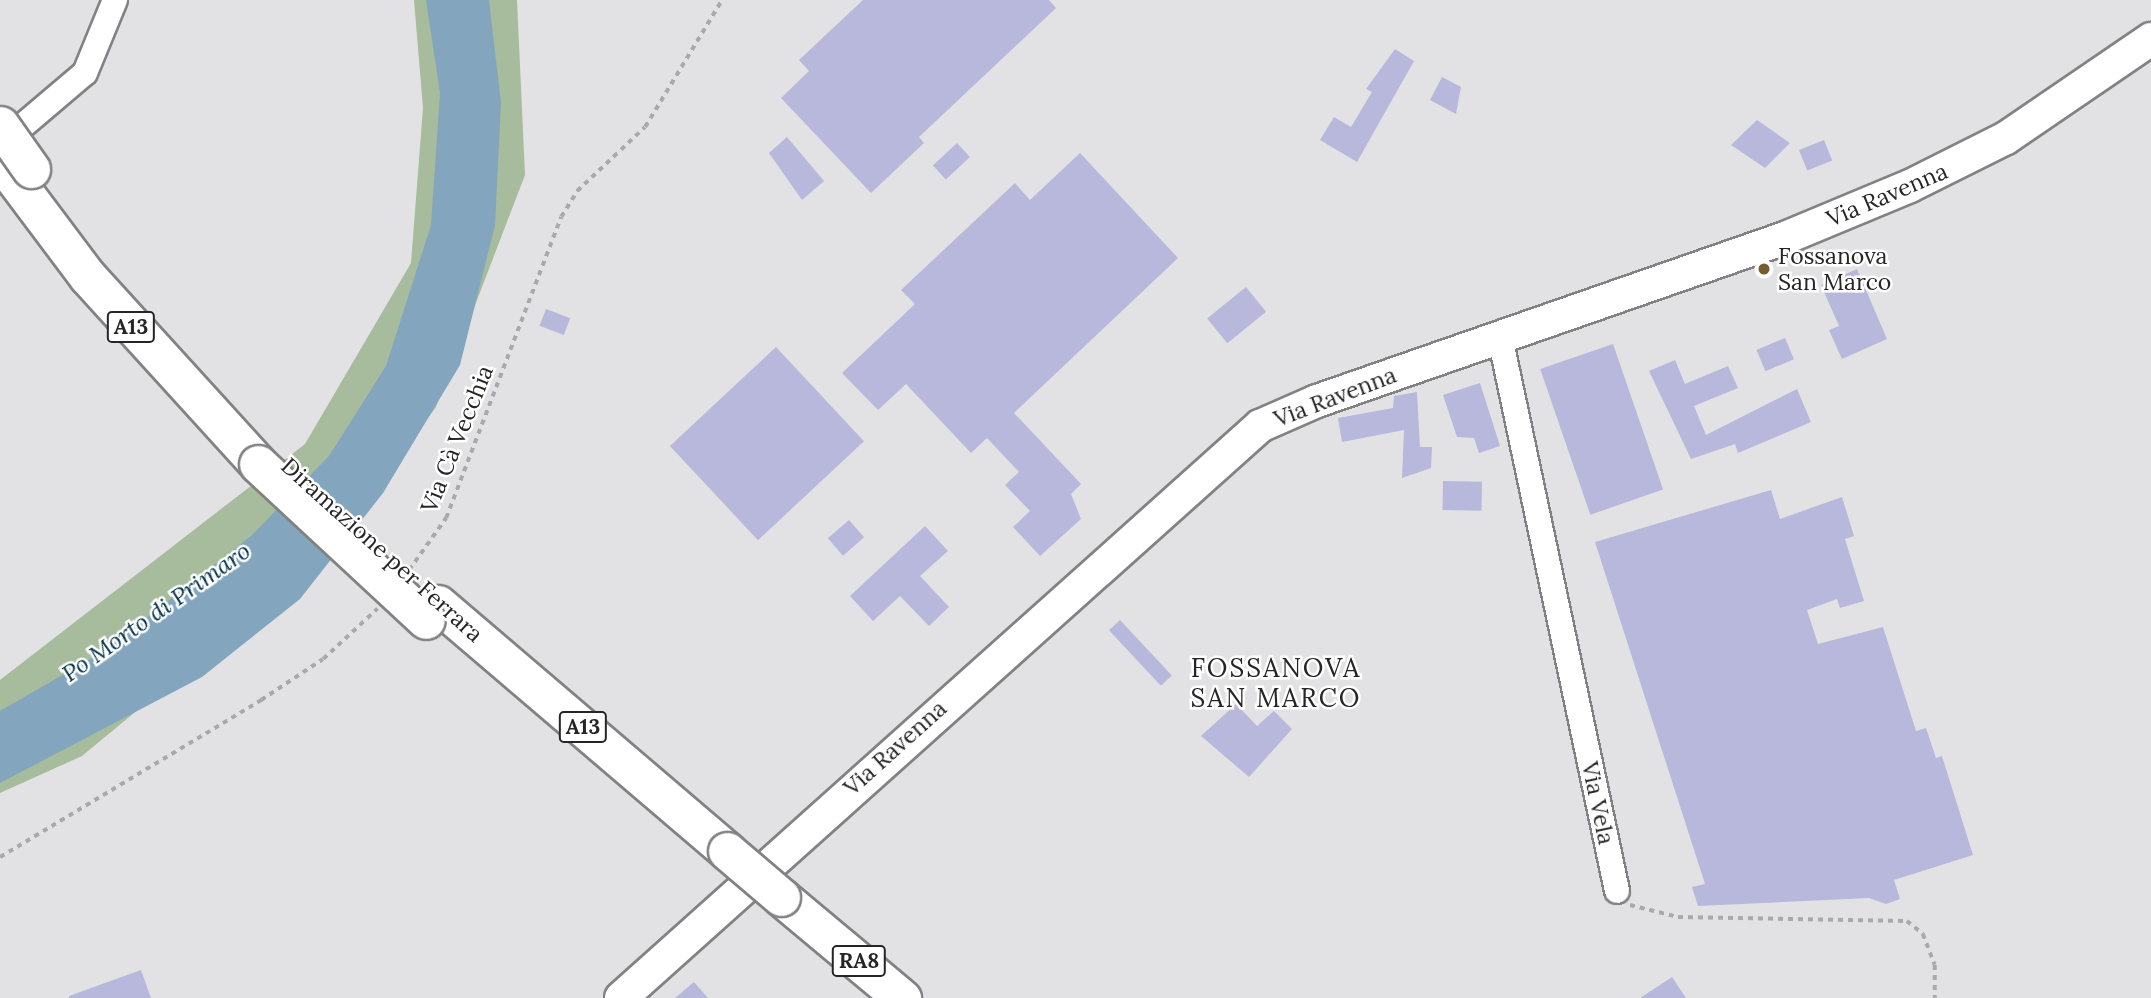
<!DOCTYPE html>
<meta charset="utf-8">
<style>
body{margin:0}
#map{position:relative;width:2151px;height:998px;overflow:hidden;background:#e2e2e4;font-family:Lora,serif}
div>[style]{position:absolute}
.green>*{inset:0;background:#a6bc9c}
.water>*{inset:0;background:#83a5bd}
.building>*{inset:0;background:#b7b8dc;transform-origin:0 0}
.path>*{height:3.5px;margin-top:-1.75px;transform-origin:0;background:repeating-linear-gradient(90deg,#a9a9ab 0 5px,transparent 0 10px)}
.roads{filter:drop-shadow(2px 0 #828284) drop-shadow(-2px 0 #828284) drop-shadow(0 2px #828284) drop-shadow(0 -2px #828284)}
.minor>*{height:24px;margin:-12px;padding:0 12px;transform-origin:12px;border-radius:12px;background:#fff}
.major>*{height:32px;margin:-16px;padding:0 16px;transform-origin:16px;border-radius:16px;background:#fff}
.highway>*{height:37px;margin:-18.5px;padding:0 18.5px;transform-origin:18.5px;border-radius:18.5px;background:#fff}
.bridges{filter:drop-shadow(2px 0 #828284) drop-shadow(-2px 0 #828284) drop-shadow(0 2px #828284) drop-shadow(0 -2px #828284)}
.highway-bridge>*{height:37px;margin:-18.5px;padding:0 18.5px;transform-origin:18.5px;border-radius:18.5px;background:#fff}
.dots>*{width:19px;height:19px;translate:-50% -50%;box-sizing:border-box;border:4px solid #fff;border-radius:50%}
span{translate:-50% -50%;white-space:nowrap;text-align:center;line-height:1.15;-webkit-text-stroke:5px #fff;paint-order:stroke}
.shield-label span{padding:2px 5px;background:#fff;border:2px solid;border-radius:5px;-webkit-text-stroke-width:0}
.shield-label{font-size:21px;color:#252526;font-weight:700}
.street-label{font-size:23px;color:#252526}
.poi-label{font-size:23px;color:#252526}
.left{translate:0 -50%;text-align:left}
.water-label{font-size:24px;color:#023149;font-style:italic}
.quarter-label{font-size:26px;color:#252526;letter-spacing:2px}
</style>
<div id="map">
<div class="green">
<div style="clip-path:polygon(414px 0,517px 0,525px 175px,436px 407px,330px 551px,82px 756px,0 793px,0 680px,305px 444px,411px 263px,423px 108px)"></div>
</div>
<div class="water">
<div style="clip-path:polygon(426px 0,489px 0,501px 103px,495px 225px,460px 365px,383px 493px,300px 599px,202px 677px,0 783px,0 711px,104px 651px,251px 536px,329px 456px,386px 366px,431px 225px,440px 93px)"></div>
</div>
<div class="building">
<div style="clip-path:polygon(863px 0,1049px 0,1056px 8px,919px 137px,924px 143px,871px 193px,781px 98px,809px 71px,799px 60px)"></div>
<div style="clip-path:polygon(1395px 49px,1414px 61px,1357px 162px,1320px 140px,1334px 117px,1351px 127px,1372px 92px,1366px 89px)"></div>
<div style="clip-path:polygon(1442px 77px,1461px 87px,1456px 114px,1430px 100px)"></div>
<div style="clip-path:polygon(1757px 120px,1790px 143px,1765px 168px,1731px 145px)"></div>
<div style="clip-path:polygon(787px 137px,824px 181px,802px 200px,769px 153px)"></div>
<div style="left:1824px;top:140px;width:22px;height:27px;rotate:68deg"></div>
<div style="left:957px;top:143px;width:19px;height:33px;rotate:47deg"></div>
<div style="clip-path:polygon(1080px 153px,1178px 258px,1014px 413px,1081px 484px,1071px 494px,1081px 519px,1040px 556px,1013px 527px,1030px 511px,1005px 485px,1019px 472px,987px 438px,971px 453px,906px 384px,878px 410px,842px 373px,915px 304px,901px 290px,1015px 183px,1030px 200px)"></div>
<div style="clip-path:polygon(1857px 269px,1887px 339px,1842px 359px,1829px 330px,1839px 326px,1821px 285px)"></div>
<div style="left:1246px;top:287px;width:32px;height:50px;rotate:51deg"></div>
<div style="left:546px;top:309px;width:26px;height:18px;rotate:21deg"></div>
<div style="left:1785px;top:338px;width:23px;height:31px;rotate:67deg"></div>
<div style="left:1613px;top:344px;width:154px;height:77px;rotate:71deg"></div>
<div style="left:776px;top:347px;width:129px;height:145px;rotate:47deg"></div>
<div style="clip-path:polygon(1675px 360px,1685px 384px,1728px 366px,1738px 388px,1694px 406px,1706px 435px,1797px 389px,1811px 422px,1738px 453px,1735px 444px,1691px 459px,1649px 371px)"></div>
<div style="clip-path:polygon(1480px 383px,1500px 446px,1479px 453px,1474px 438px,1457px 437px,1443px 395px)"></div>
<div style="clip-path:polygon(1417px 392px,1420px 447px,1432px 447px,1431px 468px,1402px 478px,1404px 430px,1342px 442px,1338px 418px,1393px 408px,1394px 396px)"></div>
<div style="left:1443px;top:481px;width:39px;height:29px;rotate:1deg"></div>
<div style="clip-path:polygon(1771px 490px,1780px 519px,1842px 497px,1854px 536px,1845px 539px,1864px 601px,1840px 608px,1837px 599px,1807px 610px,1818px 644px,1883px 627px,1916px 731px,1926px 728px,1936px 758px,1942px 756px,1973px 855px,1894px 880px,1900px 899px,1886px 904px,1869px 898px,1698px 906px,1692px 887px,1705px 884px,1595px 542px)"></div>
<div style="left:849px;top:520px;width:23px;height:28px;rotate:49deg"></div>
<div style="clip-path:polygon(925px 526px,948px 551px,920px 576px,949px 607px,929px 626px,900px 596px,873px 621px,850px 596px)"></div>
<div style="left:1120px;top:620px;width:76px;height:15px;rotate:47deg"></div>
<div style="clip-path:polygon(1236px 704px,1257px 726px,1274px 711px,1292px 729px,1249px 777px,1201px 736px)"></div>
<div style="clip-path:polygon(141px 970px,151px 998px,69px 998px,69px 996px)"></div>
<div style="clip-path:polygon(1672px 977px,1686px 998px,1640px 998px)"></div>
<div style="clip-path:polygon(694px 982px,708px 998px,675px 998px)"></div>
</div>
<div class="path">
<div style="left:409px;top:570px;width:64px;rotate:-54.6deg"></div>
<div style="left:446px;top:518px;width:322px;rotate:-69.1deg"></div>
<div style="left:561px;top:217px;width:31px;rotate:-58deg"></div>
<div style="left:577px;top:191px;width:93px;rotate:-43.3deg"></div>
<div style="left:645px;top:127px;width:149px;rotate:-58.8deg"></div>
<div style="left:0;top:857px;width:305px;rotate:-31deg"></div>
<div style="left:261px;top:700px;width:74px;rotate:-33.5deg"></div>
<div style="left:323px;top:659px;width:74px;rotate:-42.8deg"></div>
<div style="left:1630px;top:905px;width:49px;rotate:14deg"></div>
<div style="left:1678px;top:917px;width:229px;rotate:1deg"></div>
<div style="left:1907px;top:921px;width:21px;rotate:39deg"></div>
<div style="left:1923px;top:934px;width:33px;rotate:69deg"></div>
<div style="left:1935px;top:965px;width:33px;rotate:90deg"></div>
</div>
<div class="roads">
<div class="minor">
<div style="left:0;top:145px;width:111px;rotate:-40.3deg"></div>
<div style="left:85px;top:73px;width:79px;rotate:-67.7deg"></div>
<div style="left:1500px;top:337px;width:566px;rotate:78.07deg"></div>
</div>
<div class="major">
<div style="left:621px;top:998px;width:858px;rotate:-41.83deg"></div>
<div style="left:1260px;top:426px;width:62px;rotate:-23.7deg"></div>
<div style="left:1317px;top:401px;width:496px;rotate:-19.2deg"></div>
<div style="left:1785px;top:238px;width:135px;rotate:-22.6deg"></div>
<div style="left:1910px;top:186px;width:107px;rotate:-26.6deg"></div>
<div style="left:2006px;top:138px;width:176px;rotate:-34.3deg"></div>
</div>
<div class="highway">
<div style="left:0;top:160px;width:146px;rotate:53.1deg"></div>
<div style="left:88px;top:277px;width:253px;rotate:47.7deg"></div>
<div style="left:438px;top:604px;width:380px;rotate:40.5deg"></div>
<div style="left:781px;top:897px;width:158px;rotate:39.9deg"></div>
</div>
</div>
<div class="bridges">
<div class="highway-bridge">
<div style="left:0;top:125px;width:54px;rotate:54.8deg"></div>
<div style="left:258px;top:464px;width:229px;rotate:42.9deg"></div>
<div style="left:727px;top:851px;width:71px;rotate:40.4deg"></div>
</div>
</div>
<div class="dots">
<div style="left:1764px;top:269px;background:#775d2e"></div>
</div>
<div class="shield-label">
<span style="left:131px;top:327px">A13</span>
<span style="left:583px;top:727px">A13</span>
<span style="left:859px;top:961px">RA8</span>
</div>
<div class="street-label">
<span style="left:1887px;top:195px;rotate:-23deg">Via Ravenna</span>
<span style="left:1335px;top:397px;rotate:-21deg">Via Ravenna</span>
<span style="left:457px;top:439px;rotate:-68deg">Via Cà Vecchia</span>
<span style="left:382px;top:550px;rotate:42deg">Diramazione per Ferrara</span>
<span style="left:895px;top:748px;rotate:-42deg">Via Ravenna</span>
<span style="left:1598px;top:803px;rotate:78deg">Via Vela</span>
</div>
<div class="poi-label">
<span class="left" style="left:1778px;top:269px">Fossanova<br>San Marco</span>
</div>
<div class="water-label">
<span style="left:156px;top:612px;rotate:-35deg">Po Morto di Primaro</span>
</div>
<div class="quarter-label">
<span style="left:1276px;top:683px">FOSSANOVA<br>SAN MARCO</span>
</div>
</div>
